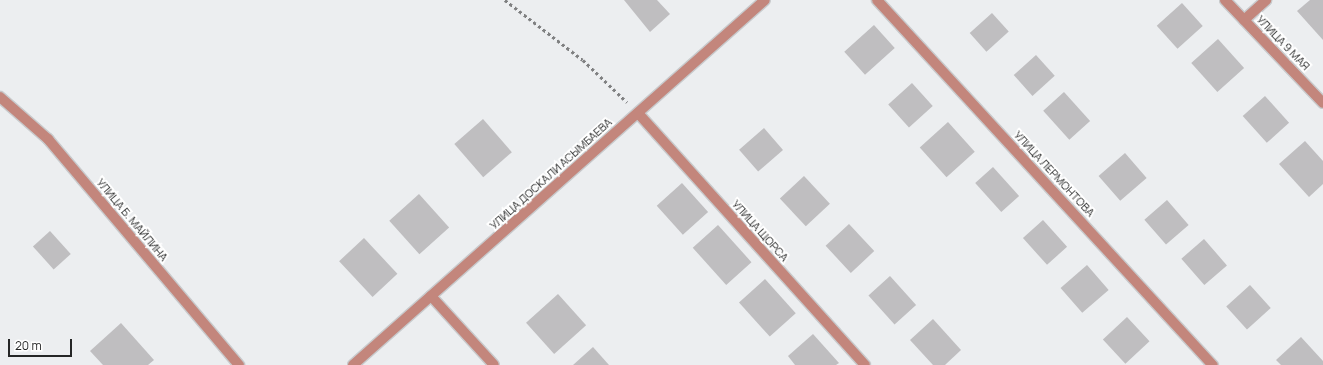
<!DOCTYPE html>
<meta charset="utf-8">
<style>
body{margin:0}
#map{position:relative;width:1323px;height:365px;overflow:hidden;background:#eceef0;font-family:Manrope,sans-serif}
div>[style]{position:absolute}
.building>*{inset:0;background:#bfbec0;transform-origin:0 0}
.path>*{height:2.5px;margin-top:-1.25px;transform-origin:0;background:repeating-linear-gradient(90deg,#7f8081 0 3px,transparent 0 6px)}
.roads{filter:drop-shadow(1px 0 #c8cacc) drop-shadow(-1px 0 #c8cacc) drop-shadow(0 1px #c8cacc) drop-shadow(0 -1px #c8cacc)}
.street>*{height:10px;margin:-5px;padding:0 5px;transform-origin:5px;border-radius:5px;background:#c3867c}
span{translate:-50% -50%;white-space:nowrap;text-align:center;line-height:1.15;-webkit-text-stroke:4px #fff;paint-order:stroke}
.street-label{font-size:11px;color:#252626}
.scale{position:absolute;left:8px;top:339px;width:64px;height:18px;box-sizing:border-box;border:2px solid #252626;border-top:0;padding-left:5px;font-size:12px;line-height:14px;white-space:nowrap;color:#252626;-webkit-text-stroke:3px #fff;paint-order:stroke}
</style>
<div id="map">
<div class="building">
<div style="clip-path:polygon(624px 0,657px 0,670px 14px,650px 32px)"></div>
<div style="clip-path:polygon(1310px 0,1323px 0,1323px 40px,1297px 11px)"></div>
<div style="left:1182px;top:3px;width:31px;height:34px;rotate:48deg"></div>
<div style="left:992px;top:13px;width:25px;height:30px;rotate:48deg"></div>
<div style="left:874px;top:25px;width:31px;height:40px;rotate:48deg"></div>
<div style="left:1218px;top:39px;width:39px;height:36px;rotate:48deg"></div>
<div style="left:1036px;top:55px;width:28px;height:30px;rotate:48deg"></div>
<div style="left:912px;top:83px;width:31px;height:32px;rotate:48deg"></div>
<div style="left:1064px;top:92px;width:39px;height:28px;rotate:48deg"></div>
<div style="left:1265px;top:96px;width:36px;height:30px;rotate:48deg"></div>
<div style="left:483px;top:119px;width:44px;height:38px;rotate:49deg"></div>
<div style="left:948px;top:122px;width:40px;height:38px;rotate:48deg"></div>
<div style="left:764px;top:128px;width:29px;height:33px;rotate:49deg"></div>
<div style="clip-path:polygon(1305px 141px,1323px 161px,1323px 184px,1309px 197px,1279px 164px)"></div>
<div style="left:1125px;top:153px;width:33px;height:35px;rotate:49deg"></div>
<div style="left:993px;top:167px;width:39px;height:24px;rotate:48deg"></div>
<div style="left:804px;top:176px;width:38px;height:33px;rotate:47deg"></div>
<div style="left:682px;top:183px;width:39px;height:34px;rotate:48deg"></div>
<div style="left:419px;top:194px;width:45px;height:40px;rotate:48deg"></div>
<div style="left:1167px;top:200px;width:33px;height:30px;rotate:49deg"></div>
<div style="left:1043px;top:220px;width:36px;height:27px;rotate:48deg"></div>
<div style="left:849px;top:224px;width:37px;height:32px;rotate:47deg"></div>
<div style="left:718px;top:225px;width:50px;height:34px;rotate:48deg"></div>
<div style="left:50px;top:231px;width:31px;height:23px;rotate:48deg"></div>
<div style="left:364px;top:238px;width:49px;height:34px;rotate:47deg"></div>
<div style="left:1204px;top:239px;width:35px;height:30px;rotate:49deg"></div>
<div style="left:1087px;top:265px;width:33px;height:35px;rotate:49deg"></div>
<div style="left:890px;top:276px;width:39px;height:29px;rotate:48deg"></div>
<div style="left:765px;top:279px;width:46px;height:35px;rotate:48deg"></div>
<div style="left:1250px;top:285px;width:31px;height:32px;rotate:48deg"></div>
<div style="left:558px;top:294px;width:42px;height:43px;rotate:48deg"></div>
<div style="left:1127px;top:317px;width:33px;height:33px;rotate:47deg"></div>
<div style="clip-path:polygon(933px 319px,961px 350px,945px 365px,933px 365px,910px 340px)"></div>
<div style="clip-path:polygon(121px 323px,154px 360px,148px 365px,103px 365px,90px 351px)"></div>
<div style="clip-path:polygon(813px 334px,839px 363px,836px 365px,795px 365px,788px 356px)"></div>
<div style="clip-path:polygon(1301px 337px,1323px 361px,1323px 365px,1281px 365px,1276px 360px)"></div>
<div style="clip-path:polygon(593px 347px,609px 365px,573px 365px)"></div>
</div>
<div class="path">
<div style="left:505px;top:0;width:98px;rotate:37.6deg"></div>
<div style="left:583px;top:60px;width:61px;rotate:43.7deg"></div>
</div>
<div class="roads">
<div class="street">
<div style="left:877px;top:0;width:496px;rotate:47.4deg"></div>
<div style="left:1225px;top:0;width:142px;rotate:46.4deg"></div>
<div style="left:1244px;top:20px;width:30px;rotate:-42deg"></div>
<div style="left:0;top:97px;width:64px;rotate:41.2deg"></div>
<div style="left:48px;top:139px;width:296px;rotate:49.8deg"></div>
<div style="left:638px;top:113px;width:339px;rotate:48deg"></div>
<div style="left:431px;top:296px;width:93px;rotate:47.6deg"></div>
<div style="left:353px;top:365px;width:550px;rotate:-41.54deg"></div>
</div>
</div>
<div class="street-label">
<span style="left:1283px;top:43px;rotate:46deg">УЛИЦА 9 МАЯ</span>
<span style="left:551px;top:174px;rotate:-42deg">УЛИЦА ДОСКАЛИ АСЫМБАЕВА</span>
<span style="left:1054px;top:174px;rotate:47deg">УЛИЦА ЛЕРМОНТОВА</span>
<span style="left:132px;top:220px;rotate:50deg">УЛИЦА Б. МАЙЛИНА</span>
<span style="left:760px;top:231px;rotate:48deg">УЛИЦА ЩОРСА</span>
</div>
<div class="scale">20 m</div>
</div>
